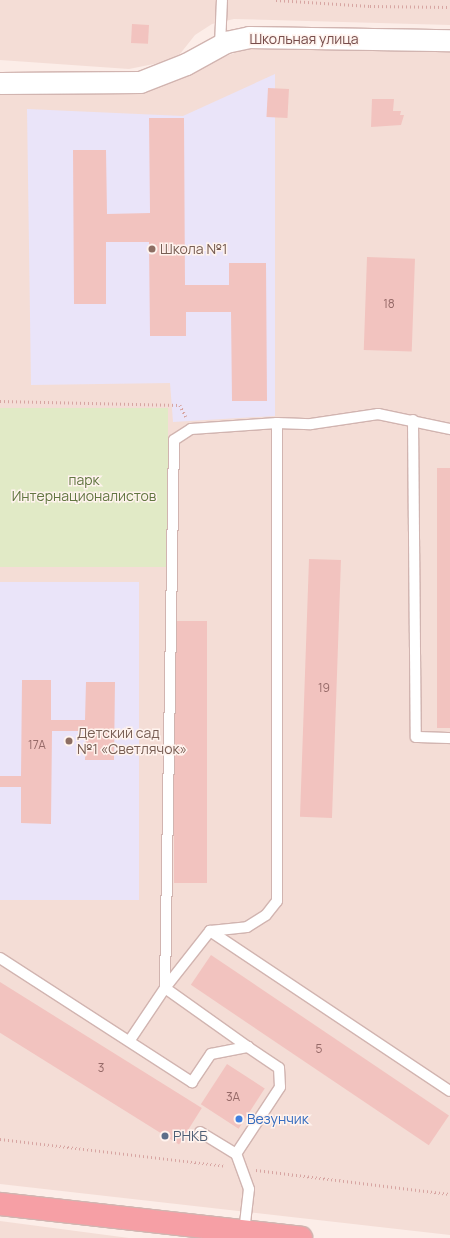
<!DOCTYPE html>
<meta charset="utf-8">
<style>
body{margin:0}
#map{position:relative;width:450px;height:1238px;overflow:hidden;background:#fcede8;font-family:Manrope,sans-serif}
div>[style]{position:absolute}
.residential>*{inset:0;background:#f4ddd6}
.education>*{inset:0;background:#eae4f9;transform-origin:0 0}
.green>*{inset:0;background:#e1eac6;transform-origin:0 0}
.building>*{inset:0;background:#f2c3bf;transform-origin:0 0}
.path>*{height:2.5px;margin-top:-1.25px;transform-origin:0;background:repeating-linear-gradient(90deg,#d7a5a2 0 1px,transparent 0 4px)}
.roads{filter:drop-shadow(1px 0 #d1b4b0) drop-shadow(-1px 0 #d1b4b0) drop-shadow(0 1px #d1b4b0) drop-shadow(0 -1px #d1b4b0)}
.lane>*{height:10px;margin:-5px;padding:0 5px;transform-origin:5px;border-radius:5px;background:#fff}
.street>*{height:21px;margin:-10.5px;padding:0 10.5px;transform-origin:10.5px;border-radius:10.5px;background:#fff}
.highway>*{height:22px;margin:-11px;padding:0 11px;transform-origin:11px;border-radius:11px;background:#f69fa5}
.dots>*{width:11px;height:11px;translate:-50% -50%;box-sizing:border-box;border:2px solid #fff3ee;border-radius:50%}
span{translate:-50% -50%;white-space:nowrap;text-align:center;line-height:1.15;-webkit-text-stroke:3px #fff3ee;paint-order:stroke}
.number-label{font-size:12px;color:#966a68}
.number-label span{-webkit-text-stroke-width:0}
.street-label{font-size:14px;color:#774d4b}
.education-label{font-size:14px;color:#785e54}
.left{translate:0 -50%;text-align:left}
.park-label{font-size:14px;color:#627641}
.shop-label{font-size:14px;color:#366cbe}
.service-label{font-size:14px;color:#4e5e75}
</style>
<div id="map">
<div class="residential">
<div style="clip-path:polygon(0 0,450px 0,450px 25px,234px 19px,212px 24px,195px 35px,180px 54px,164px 62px,129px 69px,0 60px)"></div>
<div style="clip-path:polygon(253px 46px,450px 50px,450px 1235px,0 1184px,0 88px,208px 63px)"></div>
<div style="clip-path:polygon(0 1221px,129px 1238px,0 1238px)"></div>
</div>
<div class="education">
<div style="clip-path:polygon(275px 74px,275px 416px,173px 422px,170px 383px,31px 385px,27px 109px,183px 116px)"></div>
<div style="left:0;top:582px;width:139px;height:318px"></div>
</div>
<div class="green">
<div style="left:0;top:408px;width:168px;height:159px"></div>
</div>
<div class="building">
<div style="left:132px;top:24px;width:17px;height:19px;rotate:3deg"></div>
<div style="left:268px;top:88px;width:21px;height:29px;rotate:3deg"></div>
<div style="clip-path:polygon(372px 99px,394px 99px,393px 111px,401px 111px,400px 115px,404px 115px,401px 125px,371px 127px)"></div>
<div style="clip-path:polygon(149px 118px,184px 118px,185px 285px,229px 285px,229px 263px,266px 263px,267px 401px,232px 401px,231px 312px,186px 312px,186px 336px,150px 336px,149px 242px,106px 242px,106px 304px,74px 304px,73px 150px,106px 150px,107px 214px,150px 213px)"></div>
<div style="left:367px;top:257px;width:48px;height:93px;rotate:2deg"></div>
<div style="left:437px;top:468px;width:13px;height:260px"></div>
<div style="left:309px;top:559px;width:32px;height:258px;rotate:2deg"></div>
<div style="left:174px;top:621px;width:33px;height:262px"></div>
<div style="clip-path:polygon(22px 680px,51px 680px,51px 720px,85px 720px,86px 682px,115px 682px,114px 760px,85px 760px,86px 731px,52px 731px,51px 824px,21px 823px,21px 787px,0 787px,0 776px,21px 776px)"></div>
<div style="left:211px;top:955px;width:287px;height:36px;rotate:34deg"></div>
<div style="left:0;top:982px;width:238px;height:43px;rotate:32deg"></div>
<div style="left:227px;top:1064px;width:45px;height:48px;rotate:33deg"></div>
</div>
<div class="path">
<div style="left:276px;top:0;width:94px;rotate:3.7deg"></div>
<div style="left:370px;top:6px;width:80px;rotate:0.7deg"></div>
<div style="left:0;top:401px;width:180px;rotate:1.3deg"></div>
<div style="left:180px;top:405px;width:13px;rotate:63deg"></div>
<div style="left:0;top:1139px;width:227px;rotate:6.8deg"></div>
<div style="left:256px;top:1170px;width:195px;rotate:7.1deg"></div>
</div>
<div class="roads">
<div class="lane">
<div style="left:220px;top:45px;width:45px;rotate:-87.5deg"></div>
<div style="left:413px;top:420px;width:317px;rotate:89.5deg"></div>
<div style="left:416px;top:737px;width:34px;rotate:2deg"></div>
<div style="left:210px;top:931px;width:288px;rotate:33.7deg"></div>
<div style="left:0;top:958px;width:229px;rotate:32.9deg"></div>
<div style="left:192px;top:1082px;width:34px;rotate:-56deg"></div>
<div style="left:211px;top:1054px;width:38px;rotate:-11deg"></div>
<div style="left:248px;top:1047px;width:102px;rotate:-144.6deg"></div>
<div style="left:165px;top:988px;width:73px;rotate:-51.7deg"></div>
<div style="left:210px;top:931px;width:37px;rotate:-6deg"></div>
<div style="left:247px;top:927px;width:22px;rotate:-32deg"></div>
<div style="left:266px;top:915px;width:18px;rotate:-52deg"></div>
<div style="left:277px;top:901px;width:478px;rotate:-90deg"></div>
<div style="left:130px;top:1040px;width:63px;rotate:-56.1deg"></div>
<div style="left:165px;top:988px;width:548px;rotate:-89.06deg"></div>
<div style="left:174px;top:440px;width:20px;rotate:-33deg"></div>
<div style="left:191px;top:429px;width:86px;rotate:-4deg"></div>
<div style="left:277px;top:423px;width:34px;rotate:2deg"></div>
<div style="left:311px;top:424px;width:68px;rotate:-8.5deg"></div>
<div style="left:378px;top:414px;width:74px;rotate:11.8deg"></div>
<div style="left:200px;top:1132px;width:42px;rotate:31.4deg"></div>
<div style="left:244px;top:1232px;width:43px;rotate:-83.4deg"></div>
<div style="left:249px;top:1189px;width:37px;rotate:-110deg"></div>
<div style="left:236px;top:1154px;width:80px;rotate:-56.7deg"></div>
<div style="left:280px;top:1087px;width:19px;rotate:-93deg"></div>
<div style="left:279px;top:1068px;width:37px;rotate:-146deg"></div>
</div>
<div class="street">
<div style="left:0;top:83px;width:140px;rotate:-0.4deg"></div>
<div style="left:140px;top:82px;width:49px;rotate:-21.4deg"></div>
<div style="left:186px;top:64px;width:46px;rotate:-28.8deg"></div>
<div style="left:226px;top:42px;width:24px;rotate:-12deg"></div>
<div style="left:249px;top:37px;width:201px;rotate:0.9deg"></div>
</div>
<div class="highway">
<div style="left:0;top:1204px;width:303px;rotate:6.4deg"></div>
</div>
</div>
<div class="dots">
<div style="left:152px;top:249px;background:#8d6e63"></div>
<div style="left:69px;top:741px;background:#8d6e63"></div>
<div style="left:239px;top:1119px;background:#3f7fe0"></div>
<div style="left:165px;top:1136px;background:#5c6f8a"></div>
</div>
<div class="number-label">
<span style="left:389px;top:304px">18</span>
<span style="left:324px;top:688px">19</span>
<span style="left:37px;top:745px">17А</span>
<span style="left:319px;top:1049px">5</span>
<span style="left:101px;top:1068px">3</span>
<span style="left:233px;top:1097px">3А</span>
</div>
<div class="street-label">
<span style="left:304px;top:39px">Школьная улица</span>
</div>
<div class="education-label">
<span class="left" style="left:160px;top:249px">Школа №1</span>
<span class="left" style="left:77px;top:741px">Детский сад<br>№1 «Светлячок»</span>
</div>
<div class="park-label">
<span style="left:84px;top:488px">парк<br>Интернационалистов</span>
</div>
<div class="shop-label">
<span class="left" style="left:247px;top:1119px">Везунчик</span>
</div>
<div class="service-label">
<span class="left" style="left:173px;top:1136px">РНКБ</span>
</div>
</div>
